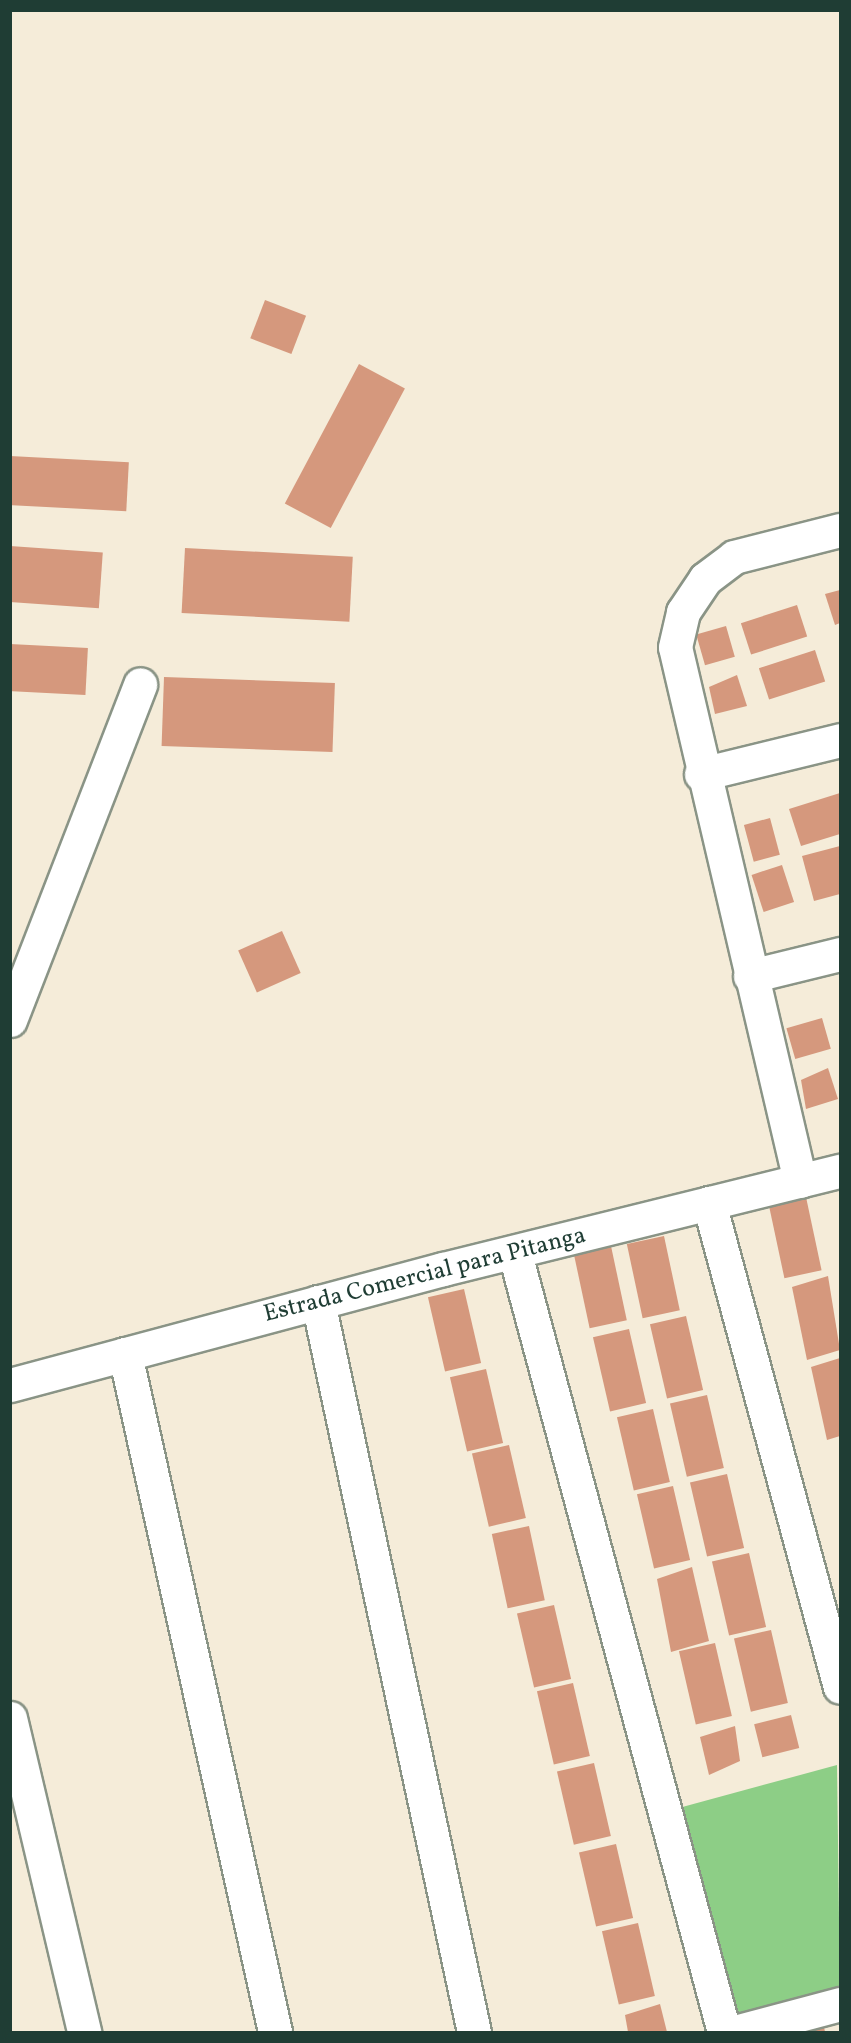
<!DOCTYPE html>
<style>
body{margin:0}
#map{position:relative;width:851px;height:2043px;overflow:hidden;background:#f5ecd9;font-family:Vollkorn,serif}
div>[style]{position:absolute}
.green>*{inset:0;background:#8dce86}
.building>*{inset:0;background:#d5987d;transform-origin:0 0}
.roads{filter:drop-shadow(2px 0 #8a9486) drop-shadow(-2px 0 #8a9486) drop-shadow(0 2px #8a9486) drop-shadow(0 -2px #8a9486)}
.minor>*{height:33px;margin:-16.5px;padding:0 16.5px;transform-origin:16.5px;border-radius:16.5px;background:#fff}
span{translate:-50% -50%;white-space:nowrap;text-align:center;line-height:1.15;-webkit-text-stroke:5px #fff;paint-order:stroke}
.street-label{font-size:24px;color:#1f3d34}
.frame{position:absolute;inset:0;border:12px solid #1f3d34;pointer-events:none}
</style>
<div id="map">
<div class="green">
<div style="clip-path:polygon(837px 1765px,840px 1995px,734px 2024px,675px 1809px)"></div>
</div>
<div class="building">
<div style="left:265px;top:300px;width:44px;height:41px;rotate:21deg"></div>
<div style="left:359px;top:364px;width:52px;height:158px;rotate:28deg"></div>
<div style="left:10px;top:456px;width:119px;height:49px;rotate:3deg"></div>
<div style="left:10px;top:546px;width:93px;height:56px;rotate:4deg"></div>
<div style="left:185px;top:548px;width:168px;height:65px;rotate:3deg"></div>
<div style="clip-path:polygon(840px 590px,840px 623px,835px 625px,825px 594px)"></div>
<div style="left:797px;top:605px;width:33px;height:59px;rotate:72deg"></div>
<div style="left:726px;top:626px;width:32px;height:31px;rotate:74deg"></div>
<div style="left:10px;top:644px;width:78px;height:47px;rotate:3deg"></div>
<div style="left:815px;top:650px;width:33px;height:59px;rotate:72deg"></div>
<div style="clip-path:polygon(737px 675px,747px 706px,715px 714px,709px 687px)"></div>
<div style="left:164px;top:677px;width:171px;height:69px;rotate:2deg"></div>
<div style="clip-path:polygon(840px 793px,840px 834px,801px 846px,789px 809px)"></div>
<div style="left:770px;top:818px;width:38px;height:27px;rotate:75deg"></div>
<div style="clip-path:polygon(840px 846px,840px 894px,814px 901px,802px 856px)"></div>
<div style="left:782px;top:865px;width:39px;height:32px;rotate:72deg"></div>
<div style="left:282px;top:931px;width:46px;height:48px;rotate:66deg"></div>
<div style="left:822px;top:1018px;width:32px;height:37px;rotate:74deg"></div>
<div style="clip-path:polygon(828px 1068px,838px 1099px,806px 1109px,801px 1080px)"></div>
<div style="left:806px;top:1197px;width:75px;height:38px;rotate:78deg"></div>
<div style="left:664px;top:1236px;width:76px;height:38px;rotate:78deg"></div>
<div style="left:611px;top:1246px;width:76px;height:38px;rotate:78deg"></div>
<div style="clip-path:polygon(828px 1276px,840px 1350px,807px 1360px,792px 1287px)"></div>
<div style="left:464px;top:1289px;width:76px;height:37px;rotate:77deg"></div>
<div style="left:686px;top:1316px;width:76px;height:37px;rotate:77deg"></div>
<div style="left:629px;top:1329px;width:76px;height:37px;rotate:77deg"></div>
<div style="clip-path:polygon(840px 1358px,840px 1436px,827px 1440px,811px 1367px)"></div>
<div style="left:486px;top:1369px;width:76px;height:37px;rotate:77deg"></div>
<div style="left:707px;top:1395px;width:75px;height:38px;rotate:77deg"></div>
<div style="left:653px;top:1409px;width:75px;height:37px;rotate:77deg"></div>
<div style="left:509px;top:1445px;width:75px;height:38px;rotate:77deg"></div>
<div style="left:727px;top:1474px;width:76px;height:38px;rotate:77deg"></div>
<div style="left:673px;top:1486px;width:76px;height:37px;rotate:77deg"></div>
<div style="left:529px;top:1526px;width:76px;height:38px;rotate:78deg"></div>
<div style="left:749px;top:1553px;width:76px;height:38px;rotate:77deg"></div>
<div style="clip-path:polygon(692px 1567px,709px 1641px,671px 1652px,657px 1579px)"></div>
<div style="left:554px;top:1605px;width:76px;height:38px;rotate:77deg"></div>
<div style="left:771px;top:1630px;width:75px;height:38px;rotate:77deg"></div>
<div style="left:715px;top:1643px;width:75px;height:37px;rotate:77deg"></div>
<div style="left:573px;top:1683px;width:75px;height:37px;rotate:77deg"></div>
<div style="left:791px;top:1715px;width:34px;height:38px;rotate:76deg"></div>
<div style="clip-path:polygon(735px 1726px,740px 1761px,709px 1775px,700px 1737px)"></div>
<div style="left:594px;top:1763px;width:75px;height:38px;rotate:77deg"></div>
<div style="left:616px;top:1844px;width:76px;height:38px;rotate:77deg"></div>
<div style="left:638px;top:1923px;width:75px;height:37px;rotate:77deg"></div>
<div style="clip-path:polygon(660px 2004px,667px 2032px,628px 2032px,625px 2015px)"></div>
<div style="clip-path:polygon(822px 2017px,825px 2032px,787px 2032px)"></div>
</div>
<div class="roads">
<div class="minor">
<div style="left:701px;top:774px;width:143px;rotate:-13.7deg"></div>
<div style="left:750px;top:976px;width:93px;rotate:-13.7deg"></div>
<div style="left:10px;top:1020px;width:360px;rotate:-68.8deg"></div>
<div style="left:800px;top:1181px;width:548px;rotate:-103.17deg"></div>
<div style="left:675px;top:647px;width:36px;rotate:-77deg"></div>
<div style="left:683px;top:612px;width:40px;rotate:-56deg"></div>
<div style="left:705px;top:579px;width:36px;rotate:-37deg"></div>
<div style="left:734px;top:557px;width:109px;rotate:-14.3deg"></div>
<div style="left:709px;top:1203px;width:501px;rotate:74.86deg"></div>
<div style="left:515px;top:1254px;width:806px;rotate:74.96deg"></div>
<div style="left:318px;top:1302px;width:746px;rotate:77.94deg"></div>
<div style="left:125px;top:1354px;width:694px;rotate:77.52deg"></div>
<div style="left:10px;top:1385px;width:448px;rotate:-15deg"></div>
<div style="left:443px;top:1269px;width:409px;rotate:-13.9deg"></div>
<div style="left:10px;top:1718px;width:323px;rotate:76.7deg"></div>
<div style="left:735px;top:2032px;width:109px;rotate:-14.9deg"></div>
</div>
</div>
<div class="street-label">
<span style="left:425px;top:1276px;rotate:-14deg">Estrada Comercial para Pitanga</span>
</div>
<div class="frame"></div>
</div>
